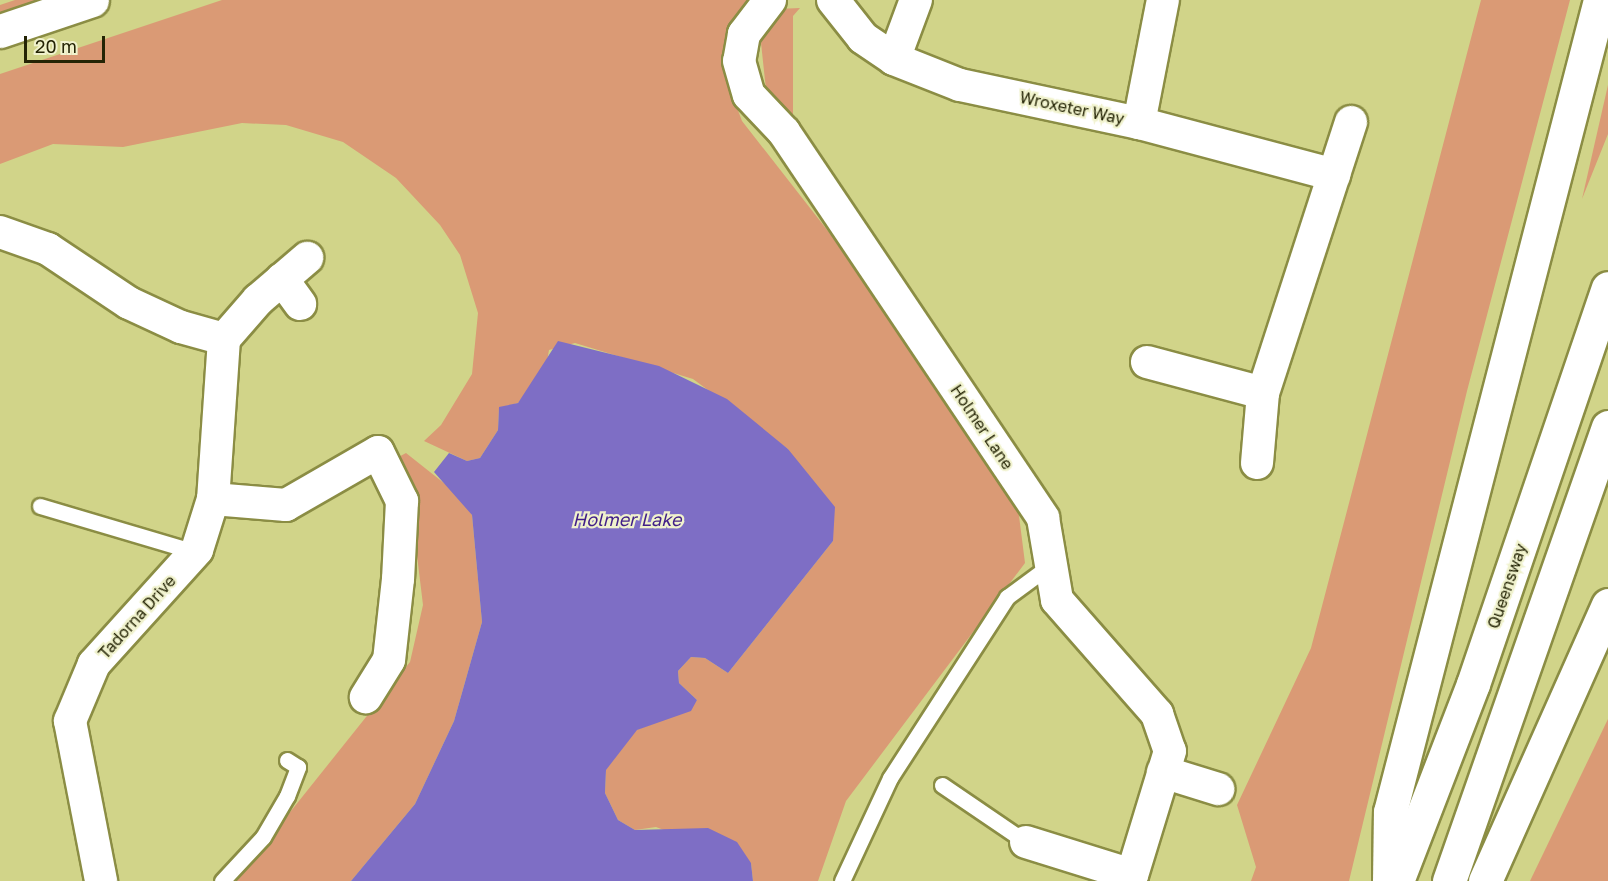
<!DOCTYPE html>
<style>
body{margin:0}
#map{position:relative;width:1608px;height:881px;overflow:hidden;background:#d1d489;font-family:"Golos Text",sans-serif}
div>[style]{position:absolute}
.green>*{inset:0;background:#da9a75}
.water>*{inset:0;background:#7e6ec5}
.roads{filter:drop-shadow(2px 0 #8b8d44) drop-shadow(-2px 0 #8b8d44) drop-shadow(0 2px #8b8d44) drop-shadow(0 -2px #8b8d44)}
.service>*{height:15px;margin:-7.5px;padding:0 7.5px;transform-origin:7.5px;border-radius:7.5px;background:#fff}
.minor>*{height:32px;margin:-16px;padding:0 16px;transform-origin:16px;border-radius:16px;background:#fff}
.tertiary>*{height:33px;margin:-16.5px;padding:0 16.5px;transform-origin:16.5px;border-radius:16.5px;background:#fff}
.trunk>*{height:33px;margin:-16.5px;padding:0 16.5px;transform-origin:16.5px;border-radius:16.5px;background:#fff}
span{translate:-50% -50%;white-space:nowrap;text-align:center;line-height:1.15;-webkit-text-stroke:4.5px #f0f2cd;paint-order:stroke}
.street-label{font-size:16px;color:#242405}
.water-label{font-size:18px;color:#411f88;font-style:italic}
.scale{position:absolute;left:24px;top:36px;width:81px;height:27px;box-sizing:border-box;border:3px solid #242405;border-top:0;padding-left:8px;font-size:18px;line-height:21px;white-space:nowrap;color:#242405;-webkit-text-stroke:4px #f0f2cd;paint-order:stroke}
</style>
<div id="map">
<div class="green">
<div style="clip-path:polygon(15px 0,62px 0,0 21px,0 5px)"></div>
<div style="clip-path:polygon(222px 0,754px 0,724px 44px,727px 81px,742px 121px,849px 258px,1017px 500px,1025px 563px,846px 801px,818px 881px,753px 881px,751px 863px,656px 827px,635px 830px,618px 820px,605px 793px,606px 769px,636px 730px,678px 714px,697px 700px,679px 683px,678px 671px,691px 657px,705px 658px,728px 673px,833px 541px,788px 449px,693px 379px,575px 343px,549px 350px,546px 367px,518px 403px,499px 408px,498px 430px,480px 458px,467px 461px,424px 441px,441px 425px,472px 374px,478px 313px,460px 255px,440px 225px,396px 178px,343px 142px,286px 125px,242px 123px,123px 147px,53px 144px,0 164px,0 74px)"></div>
<div style="clip-path:polygon(1481px 0,1570px 0,1467px 391px,1349px 881px,1251px 881px,1256px 867px,1237px 805px,1311px 648px)"></div>
<div style="clip-path:polygon(800px 8px,793px 16px,793px 120px,767px 99px,759px 24px,777px 9px)"></div>
<div style="clip-path:polygon(1608px 85px,1608px 134px,1582px 199px)"></div>
<div style="clip-path:polygon(406px 453px,459px 495px,472px 515px,482px 622px,454px 721px,415px 804px,351px 881px,235px 881px,410px 662px,423px 605px,415px 539px,380px 467px)"></div>
<div style="clip-path:polygon(1608px 719px,1608px 881px,1530px 881px)"></div>
</div>
<div class="water">
<div style="clip-path:polygon(558px 341px,659px 366px,727px 399px,788px 449px,835px 507px,833px 541px,728px 673px,705px 658px,691px 657px,678px 671px,679px 683px,697px 700px,691px 711px,637px 730px,606px 770px,605px 793px,618px 820px,635px 830px,708px 828px,737px 842px,751px 863px,753px 881px,351px 881px,415px 804px,454px 721px,482px 622px,472px 515px,434px 472px,449px 453px,467px 461px,480px 458px,498px 430px,499px 407px,518px 403px)"></div>
</div>
<div class="roads">
<div class="service">
<div style="left:40px;top:506px;width:162px;rotate:16.5deg"></div>
<div style="left:942px;top:785px;width:102px;rotate:34.2deg"></div>
<div style="left:222px;top:881px;width:60px;rotate:-47deg"></div>
<div style="left:263px;top:837px;width:48px;rotate:-59.7deg"></div>
<div style="left:287px;top:796px;width:31px;rotate:-69deg"></div>
<div style="left:298px;top:767px;width:13px;rotate:-148deg"></div>
<div style="left:842px;top:881px;width:114px;rotate:-65deg"></div>
<div style="left:890px;top:778px;width:216px;rotate:-57.1deg"></div>
<div style="left:1007px;top:597px;width:52px;rotate:-36.4deg"></div>
</div>
<div class="minor">
<div style="left:770px;top:0;width:43px;rotate:127.4deg"></div>
<div style="left:744px;top:34px;width:27px;rotate:100deg"></div>
<div style="left:739px;top:61px;width:35px;rotate:74deg"></div>
<div style="left:749px;top:95px;width:51px;rotate:46.6deg"></div>
<div style="left:784px;top:132px;width:465px;rotate:56.1deg"></div>
<div style="left:1043px;top:518px;width:83px;rotate:80.3deg"></div>
<div style="left:1057px;top:600px;width:152px;rotate:48.7deg"></div>
<div style="left:1157px;top:714px;width:39px;rotate:71deg"></div>
<div style="left:1170px;top:751px;width:130px;rotate:107deg"></div>
<div style="left:1132px;top:875px;width:111px;rotate:-162.7deg"></div>
<div style="left:833px;top:0;width:48px;rotate:51.7deg"></div>
<div style="left:863px;top:38px;width:37px;rotate:34deg"></div>
<div style="left:894px;top:59px;width:71px;rotate:21.5deg"></div>
<div style="left:960px;top:85px;width:183px;rotate:12deg"></div>
<div style="left:1139px;top:123px;width:202px;rotate:14.9deg"></div>
<div style="left:894px;top:59px;width:63px;rotate:-69.6deg"></div>
<div style="left:1139px;top:123px;width:125px;rotate:-79deg"></div>
<div style="left:0;top:232px;width:51px;rotate:19.5deg"></div>
<div style="left:48px;top:249px;width:97px;rotate:33.7deg"></div>
<div style="left:129px;top:303px;width:57px;rotate:24.8deg"></div>
<div style="left:181px;top:327px;width:45px;rotate:15.6deg"></div>
<div style="left:224px;top:339px;width:160px;rotate:93.9deg"></div>
<div style="left:213px;top:499px;width:53px;rotate:107.4deg"></div>
<div style="left:197px;top:550px;width:154px;rotate:132.1deg"></div>
<div style="left:94px;top:664px;width:62px;rotate:112.8deg"></div>
<div style="left:70px;top:721px;width:163px;rotate:79deg"></div>
<div style="left:282px;top:279px;width:31px;rotate:54deg"></div>
<div style="left:224px;top:339px;width:52px;rotate:-48.9deg"></div>
<div style="left:258px;top:300px;width:65px;rotate:-40.6deg"></div>
<div style="left:1147px;top:362px;width:120px;rotate:15deg"></div>
<div style="left:1257px;top:463px;width:70px;rotate:-85.1deg"></div>
<div style="left:1263px;top:393px;width:285px;rotate:-72deg"></div>
<div style="left:213px;top:499px;width:73px;rotate:4.7deg"></div>
<div style="left:286px;top:505px;width:106px;rotate:-29.9deg"></div>
<div style="left:378px;top:452px;width:55px;rotate:63.9deg"></div>
<div style="left:402px;top:501px;width:78px;rotate:92.9deg"></div>
<div style="left:398px;top:579px;width:81px;rotate:96.3deg"></div>
<div style="left:389px;top:660px;width:44px;rotate:121.9deg"></div>
<div style="left:1163px;top:772px;width:58px;rotate:17.2deg"></div>
</div>
<div class="tertiary">
<div style="left:0;top:31px;width:97px;rotate:-18.6deg"></div>
</div>
<div class="trunk">
<div style="left:1389px;top:881px;width:69px;rotate:-89.2deg"></div>
<div style="left:1390px;top:812px;width:839px;rotate:-75.5deg"></div>
<div style="left:1397px;top:881px;width:211px;rotate:-68.9deg"></div>
<div style="left:1473px;top:684px;width:418px;rotate:-71.2deg"></div>
<div style="left:1449px;top:881px;width:481px;rotate:-70.7deg"></div>
<div style="left:1485px;top:881px;width:302px;rotate:-66deg"></div>
</div>
</div>
<div class="street-label">
<span style="left:1072px;top:108px;rotate:12deg">Wroxeter Way</span>
<span style="left:982px;top:427px;rotate:56deg">Holmer Lane</span>
<span style="left:1507px;top:586px;rotate:-71deg">Queensway</span>
<span style="left:137px;top:617px;rotate:-48deg">Tadorna Drive</span>
</div>
<div class="water-label">
<span style="left:627px;top:519px">Holmer Lake</span>
</div>
<div class="scale">20 m</div>
</div>
